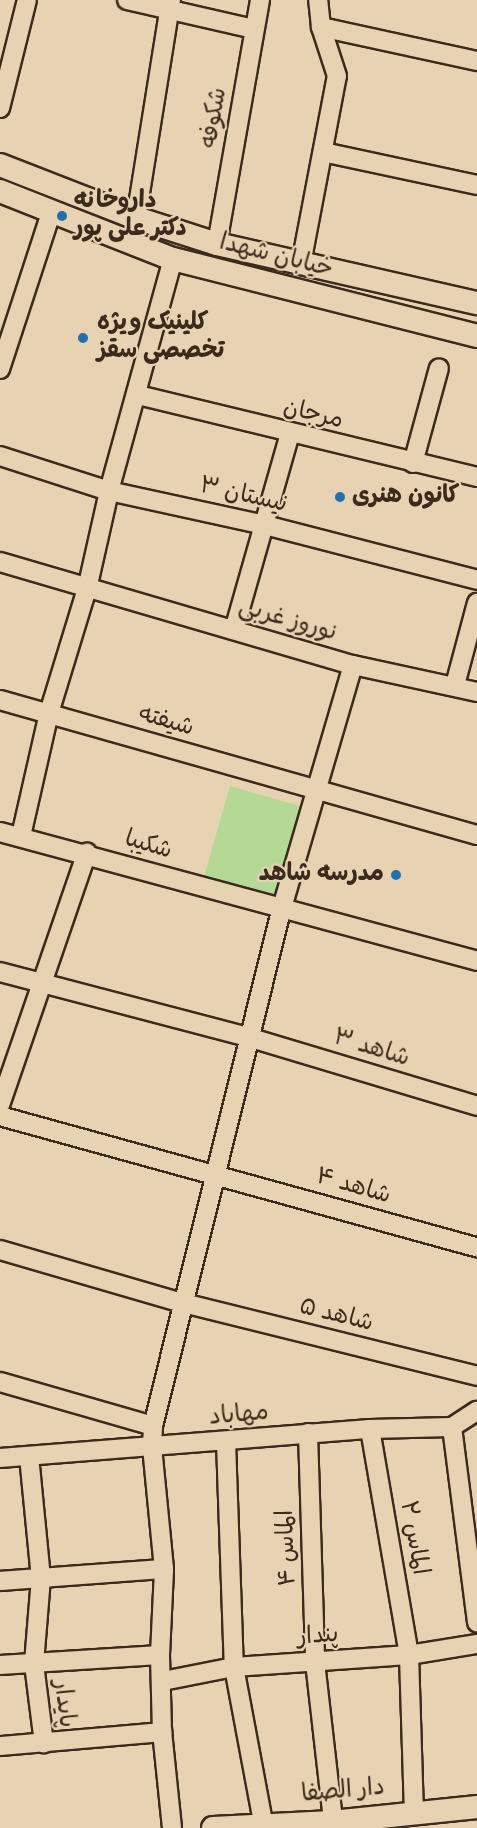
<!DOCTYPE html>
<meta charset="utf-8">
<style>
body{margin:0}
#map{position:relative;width:477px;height:1828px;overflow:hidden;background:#e7d2b1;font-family:"Indie Flower","Playpen Sans Arabic",sans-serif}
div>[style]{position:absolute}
.green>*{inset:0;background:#b3d995;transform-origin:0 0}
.roads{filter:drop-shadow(2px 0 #3b2a1e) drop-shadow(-2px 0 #3b2a1e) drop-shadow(0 2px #3b2a1e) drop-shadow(0 -2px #3b2a1e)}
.minor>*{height:18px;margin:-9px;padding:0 9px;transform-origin:9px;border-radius:9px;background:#e7d2b1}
.major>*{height:22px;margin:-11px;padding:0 11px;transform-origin:11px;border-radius:11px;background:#e7d2b1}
.dots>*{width:16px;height:16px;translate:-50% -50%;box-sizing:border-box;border:3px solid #e7d2b1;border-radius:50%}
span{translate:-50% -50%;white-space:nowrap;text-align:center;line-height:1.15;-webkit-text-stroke:4.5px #e7d2b1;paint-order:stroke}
.street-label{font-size:24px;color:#3b2a1e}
.poi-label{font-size:24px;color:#3b2a1e;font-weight:700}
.left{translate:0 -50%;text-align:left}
.right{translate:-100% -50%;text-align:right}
</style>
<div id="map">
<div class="green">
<div style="left:230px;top:786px;width:79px;height:95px;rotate:16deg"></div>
</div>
<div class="roads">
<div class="minor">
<div style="left:127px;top:0;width:130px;rotate:12.9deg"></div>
<div style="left:321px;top:27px;width:160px;rotate:12.3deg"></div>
<div style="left:0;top:108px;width:111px;rotate:-76deg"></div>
<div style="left:323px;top:152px;width:157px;rotate:12.1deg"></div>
<div style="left:136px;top:218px;width:221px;rotate:-80.9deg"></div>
<div style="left:217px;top:244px;width:248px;rotate:-80deg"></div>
<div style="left:301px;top:264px;width:191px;rotate:-79.2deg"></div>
<div style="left:337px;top:76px;width:52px;rotate:-108.1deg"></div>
<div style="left:321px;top:27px;width:27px;rotate:-96deg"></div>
<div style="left:0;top:369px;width:164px;rotate:-71.9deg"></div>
<div style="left:138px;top:395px;width:349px;rotate:13.6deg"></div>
<div style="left:0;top:456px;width:114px;rotate:17.8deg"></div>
<div style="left:109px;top:491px;width:160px;rotate:12.3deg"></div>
<div style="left:265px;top:525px;width:219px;rotate:14.5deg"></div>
<div style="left:413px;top:463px;width:98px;rotate:-74.7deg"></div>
<div style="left:0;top:562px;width:368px;rotate:16.3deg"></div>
<div style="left:353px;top:665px;width:127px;rotate:12.3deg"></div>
<div style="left:234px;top:630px;width:204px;rotate:-74.1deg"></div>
<div style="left:455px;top:685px;width:85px;rotate:-75deg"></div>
<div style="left:0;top:700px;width:496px;rotate:15.8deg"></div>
<div style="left:0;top:832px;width:494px;rotate:15.1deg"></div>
<div style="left:21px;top:836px;width:126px;rotate:-77.2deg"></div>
<div style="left:49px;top:713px;width:130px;rotate:-73deg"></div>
<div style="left:87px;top:589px;width:100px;rotate:-77.3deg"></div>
<div style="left:109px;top:491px;width:241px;rotate:-74.6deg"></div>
<div style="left:0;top:972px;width:260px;rotate:14.7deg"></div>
<div style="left:251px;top:1038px;width:236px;rotate:16.7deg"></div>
<div style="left:0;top:1105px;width:267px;rotate:-71deg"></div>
<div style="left:0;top:1116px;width:495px;rotate:15.4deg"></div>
<div style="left:0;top:1250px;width:191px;rotate:16.2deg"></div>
<div style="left:183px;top:1303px;width:303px;rotate:13.9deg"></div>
<div style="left:0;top:1382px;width:159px;rotate:16deg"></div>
<div style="left:452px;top:1427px;width:197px;rotate:82.7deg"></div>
<div style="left:370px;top:1429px;width:229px;rotate:80.2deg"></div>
<div style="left:409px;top:1655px;width:158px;rotate:88.2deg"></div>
<div style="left:308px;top:1433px;width:229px;rotate:88.2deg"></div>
<div style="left:315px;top:1662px;width:167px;rotate:83.5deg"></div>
<div style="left:226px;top:1442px;width:225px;rotate:88deg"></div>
<div style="left:234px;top:1667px;width:164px;rotate:79.4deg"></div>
<div style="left:29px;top:1456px;width:123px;rotate:84.4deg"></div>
<div style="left:41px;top:1578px;width:86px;rotate:94.7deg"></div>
<div style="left:34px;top:1664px;width:80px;rotate:82.8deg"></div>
<div style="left:0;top:1458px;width:371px;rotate:-4.5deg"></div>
<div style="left:370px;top:1429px;width:82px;rotate:-1.4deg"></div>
<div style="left:452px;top:1427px;width:30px;rotate:-33deg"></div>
<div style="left:0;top:1581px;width:164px;rotate:-4.2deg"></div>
<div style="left:0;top:1665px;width:160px;rotate:-3.6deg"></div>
<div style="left:163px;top:1681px;width:72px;rotate:-11.2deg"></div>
<div style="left:234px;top:1667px;width:175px;rotate:-3.9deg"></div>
<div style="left:409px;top:1655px;width:69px;rotate:-9.2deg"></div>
<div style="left:0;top:1746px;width:163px;rotate:-4.9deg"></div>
<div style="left:172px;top:1828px;width:97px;rotate:-95.9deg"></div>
<div style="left:162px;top:1732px;width:77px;rotate:-91.5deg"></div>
<div style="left:160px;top:1655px;width:86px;rotate:-87.3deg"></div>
<div style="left:164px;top:1569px;width:124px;rotate:-95.6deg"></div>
<div style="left:152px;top:1446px;width:20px;rotate:-87deg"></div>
<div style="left:153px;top:1426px;width:531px;rotate:-76.04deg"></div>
<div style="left:281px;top:911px;width:256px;rotate:-73.7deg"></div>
</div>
<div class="major">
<div style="left:0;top:165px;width:146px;rotate:21.3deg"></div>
<div style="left:136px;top:218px;width:85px;rotate:17.8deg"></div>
<div style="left:217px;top:244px;width:267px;rotate:12.8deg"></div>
<div style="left:0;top:191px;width:186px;rotate:21.5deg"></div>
<div style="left:173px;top:259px;width:314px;rotate:14.2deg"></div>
<div style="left:213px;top:1828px;width:119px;rotate:-2.9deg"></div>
<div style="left:332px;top:1822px;width:146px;rotate:-5.9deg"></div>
</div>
</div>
<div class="dots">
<div style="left:62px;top:216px;background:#1f6fb2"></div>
<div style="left:83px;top:338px;background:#1f6fb2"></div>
<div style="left:340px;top:497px;background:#1f6fb2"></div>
<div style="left:396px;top:875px;background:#1f6fb2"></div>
</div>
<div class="street-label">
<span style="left:215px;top:118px;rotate:-80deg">شکوفه</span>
<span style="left:276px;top:257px;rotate:14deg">خیابان شهدا</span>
<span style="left:313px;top:415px;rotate:14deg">مرجان</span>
<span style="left:243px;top:496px;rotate:13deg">نیستان ۳</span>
<span style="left:288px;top:621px;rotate:16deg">نوروز غربی</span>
<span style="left:166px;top:722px;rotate:16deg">شیفته</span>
<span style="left:148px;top:846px;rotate:17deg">شکیبا</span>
<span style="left:371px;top:1049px;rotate:17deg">شاهد ۳</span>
<span style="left:353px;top:1187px;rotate:16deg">شاهد ۴</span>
<span style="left:336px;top:1316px;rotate:14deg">شاهد ۵</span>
<span style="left:239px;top:1416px;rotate:-5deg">مهاباد</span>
<span style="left:413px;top:1538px;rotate:80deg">الماس ۲</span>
<span style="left:288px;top:1548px;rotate:-92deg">الماس ۴</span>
<span style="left:318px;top:1637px;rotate:-4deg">پندار</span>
<span style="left:63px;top:1704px;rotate:83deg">پایدار</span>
<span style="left:343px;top:1792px;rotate:-5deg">دار الصفا</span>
</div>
<div class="poi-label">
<span class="left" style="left:74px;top:216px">داروخانه<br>دکتر علی پور</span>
<span class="left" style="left:97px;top:338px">کلینیک ویژه<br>تخصصی سقز</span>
<span class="left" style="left:352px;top:497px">کانون هنری</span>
<span class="right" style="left:384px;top:875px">مدرسه شاهد</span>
</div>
</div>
